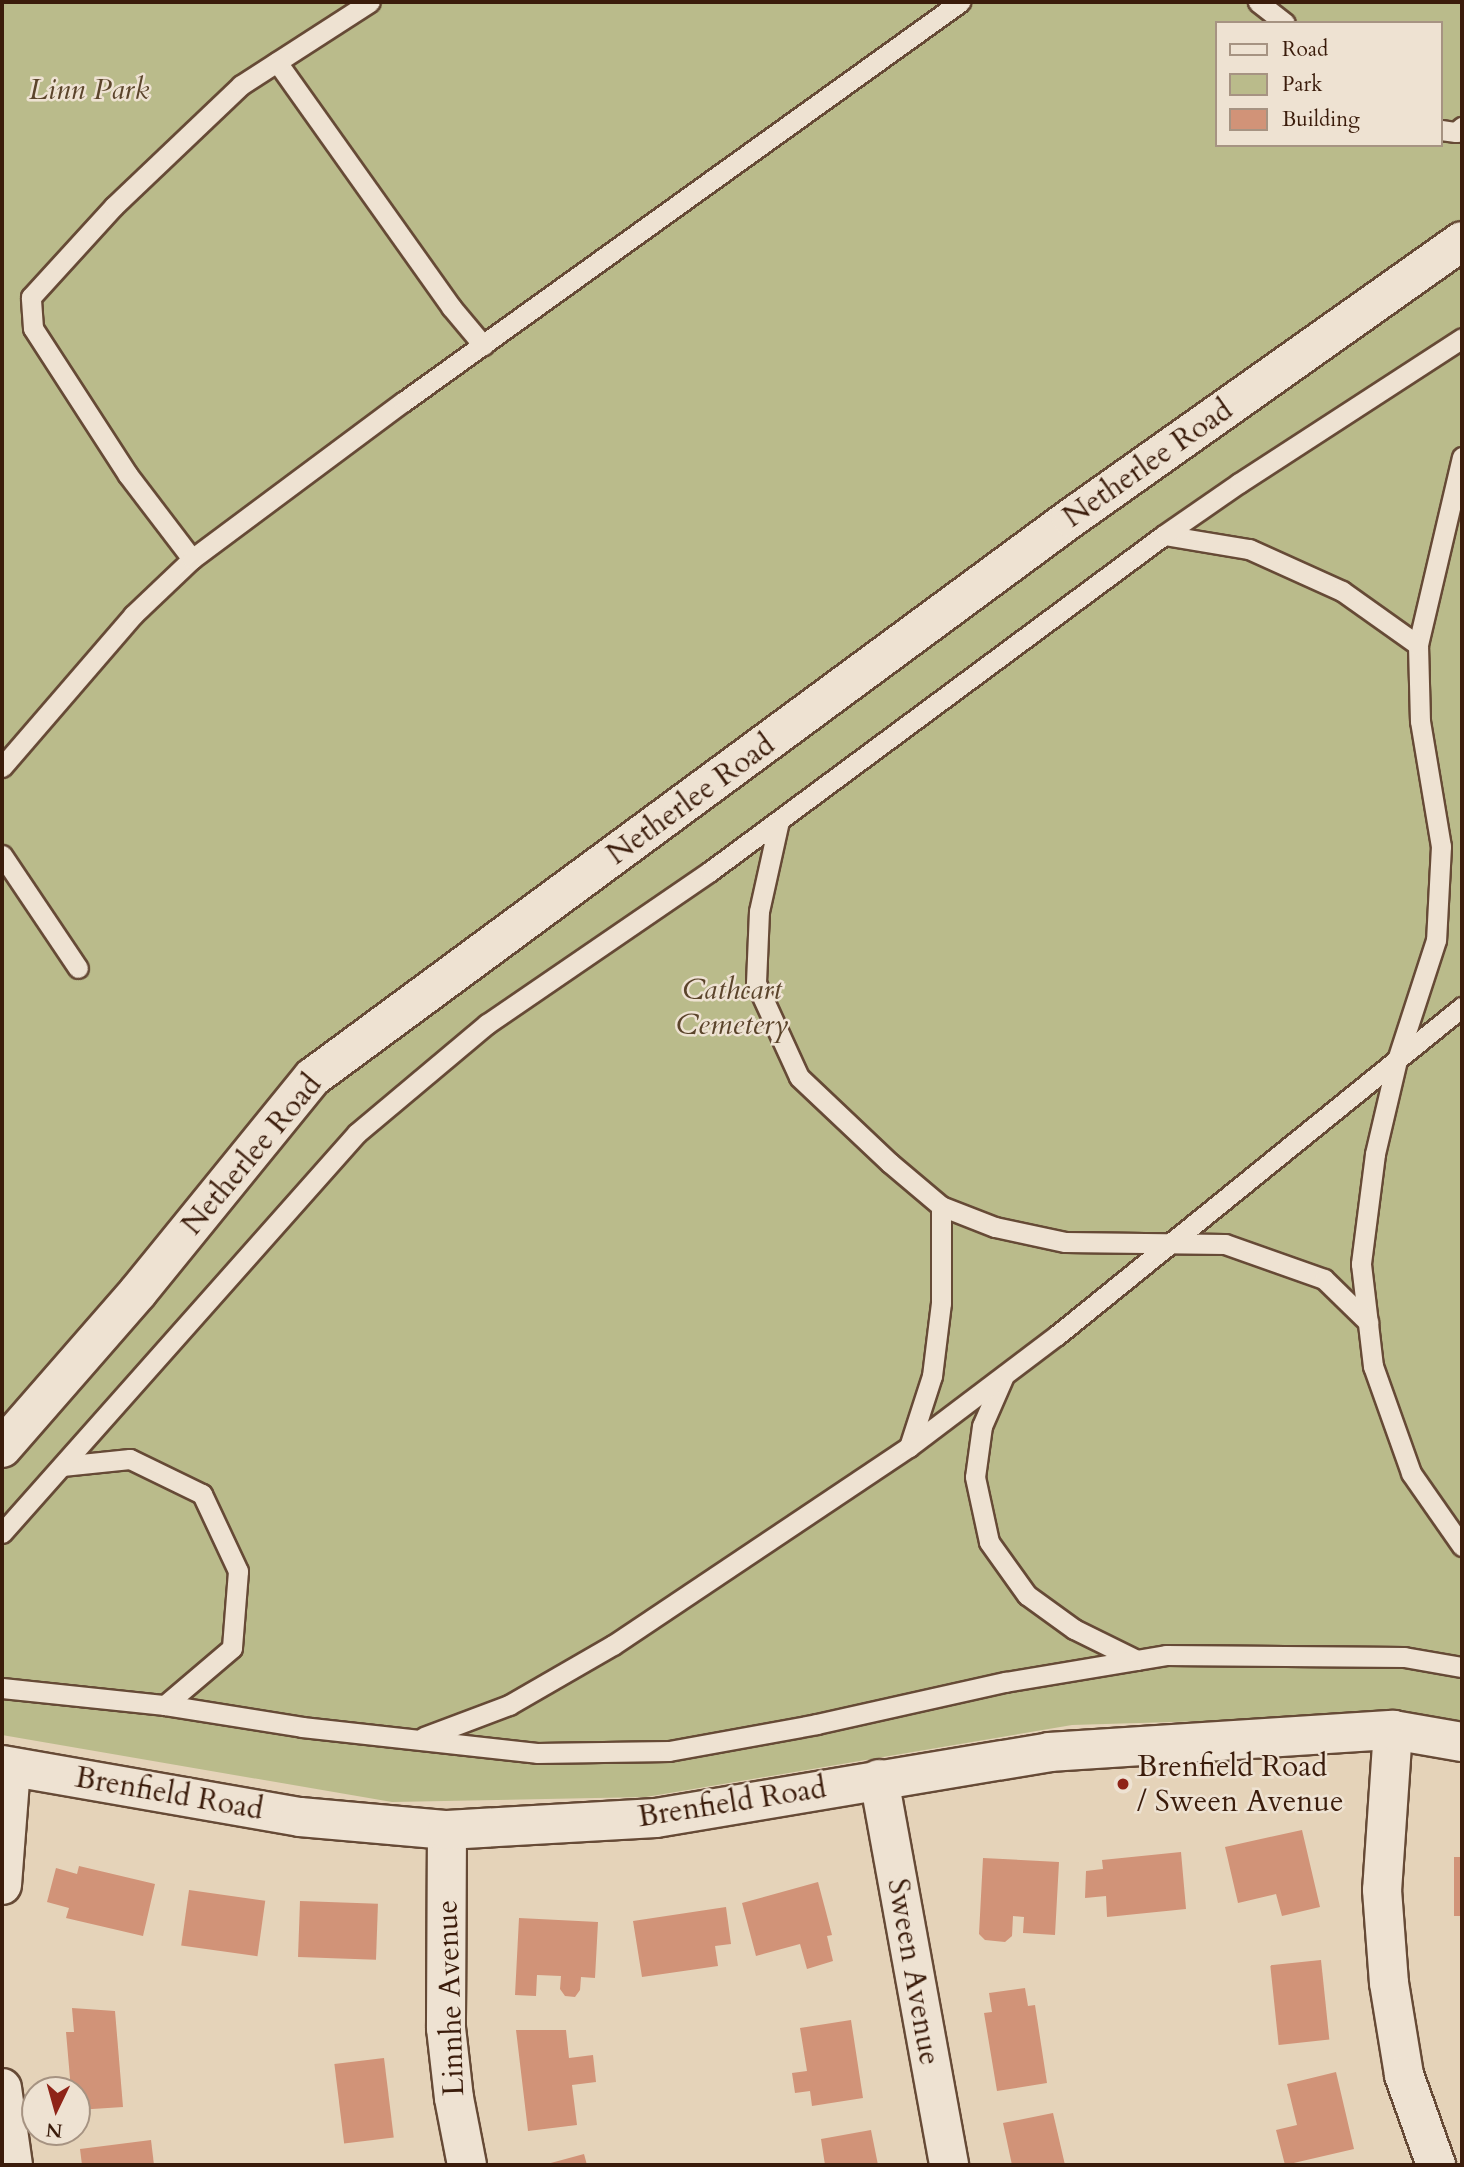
<!DOCTYPE html>
<style>
body{margin:0}
#map{position:relative;width:1464px;height:2167px;overflow:hidden;background:#e5d3b9;font-family:Cardo,serif}
div>[style]{position:absolute}
.green>*{inset:0;background:#babb8b}
.building>*{inset:0;background:#d19378;transform-origin:0 0}
.roads{filter:drop-shadow(2px 0 #664a36) drop-shadow(-2px 0 #664a36) drop-shadow(0 2px #664a36) drop-shadow(0 -2px #664a36)}
.lane>*{height:19px;margin:-9.5px;padding:0 9.5px;transform-origin:9.5px;border-radius:9.5px;background:#eee2d2}
.street>*{height:38px;margin:-19px;padding:0 19px;transform-origin:19px;border-radius:19px;background:#eee2d2}
.secondary>*{height:38px;margin:-19px;padding:0 19px;transform-origin:19px;border-radius:19px;background:#eee2d2}
.dots>*{width:19px;height:19px;translate:-50% -50%;box-sizing:border-box;border:4px solid #eee2d2;border-radius:50%}
span{translate:-50% -50%;white-space:nowrap;text-align:center;line-height:1.15;-webkit-text-stroke:5px #eee2d2;paint-order:stroke}
.park-label{font-size:30px;color:#5b442b;font-style:italic}
.street-label{font-size:30px;color:#3b1c0b}
.poi-label{font-size:30px;color:#3b1c0b}
.left{translate:0 -50%;text-align:left}
.frame{position:absolute;inset:0;border:4px solid #3b1c0b;pointer-events:none}
.legend{position:absolute;left:1215px;top:21px;width:228px;height:126px;box-sizing:border-box;background:#eee2d2;border:2px solid #a69382;margin:0;padding:9px 12px;list-style:none;font-size:21px;color:#3b1c0b}
.legend li{display:flex;align-items:center;gap:14px;height:35px}
.legend b{width:35px;border:2px solid #a69382}
.north{position:absolute;left:21px;top:2076px;width:70px;height:70px;box-sizing:border-box;background:#eee2d2;border:2px solid #a69382;border-radius:50%;rotate:185deg;font-size:19px;font-weight:700;line-height:28px;text-align:center;color:#3b1c0b}
.north::after{content:'';display:block;margin:auto;width:24px;height:32px;background:#8f2418;clip-path:polygon(50% 0,100% 100%,50% 72%,0 100%)}
</style>
<div id="map">
<div class="green">
<div style="clip-path:polygon(evenodd,2px 2px,1462px 2px,1462px 1723px,1401px 1715px,1072px 1725px,646px 1797px,392px 1802px,2px 1735px,2px 2px,1217px 23px,1441px 23px,1441px 145px,1217px 145px,1217px 23px)"></div>
</div>
<div class="building">
<div style="clip-path:polygon(1302px 1830px,1320px 1907px,1282px 1916px,1276px 1894px,1238px 1903px,1225px 1847px)"></div>
<div style="clip-path:polygon(1181px 1852px,1186px 1909px,1107px 1917px,1106px 1896px,1085px 1898px,1086px 1871px,1103px 1869px,1102px 1860px)"></div>
<div style="left:1454px;top:1857px;width:8px;height:59px"></div>
<div style="clip-path:polygon(983px 1858px,1059px 1862px,1055px 1935px,1023px 1933px,1024px 1917px,1013px 1916px,1012px 1936px,1005px 1942px,985px 1940px,979px 1934px)"></div>
<div style="clip-path:polygon(79px 1866px,155px 1884px,143px 1936px,66px 1918px,69px 1908px,47px 1902px,56px 1868px,77px 1874px)"></div>
<div style="clip-path:polygon(818px 1882px,832px 1935px,827px 1936px,833px 1961px,807px 1969px,800px 1944px,756px 1956px,742px 1903px)"></div>
<div style="left:189px;top:1890px;width:77px;height:56px;rotate:8deg"></div>
<div style="left:300px;top:1901px;width:78px;height:56px;rotate:2deg"></div>
<div style="clip-path:polygon(726px 1907px,731px 1944px,715px 1946px,718px 1966px,642px 1977px,633px 1921px)"></div>
<div style="clip-path:polygon(519px 1918px,598px 1922px,595px 1978px,581px 1977px,580px 1990px,575px 1997px,565px 1996px,560px 1989px,561px 1976px,537px 1975px,536px 1996px,515px 1995px)"></div>
<div style="left:1321px;top:1960px;width:80px;height:51px;rotate:84deg"></div>
<div style="clip-path:polygon(1025px 1988px,1028px 2006px,1035px 2005px,1047px 2083px,997px 2091px,984px 2013px,992px 2012px,989px 1993px)"></div>
<div style="clip-path:polygon(72px 2008px,115px 2011px,123px 2107px,77px 2110px,77px 2090px,71px 2090px,66px 2032px,74px 2032px)"></div>
<div style="clip-path:polygon(851px 2020px,863px 2098px,812px 2106px,810px 2091px,795px 2093px,792px 2073px,807px 2071px,800px 2028px)"></div>
<div style="clip-path:polygon(516px 2030px,566px 2030px,569px 2058px,593px 2055px,596px 2082px,572px 2085px,577px 2125px,528px 2131px)"></div>
<div style="left:384px;top:2058px;width:80px;height:50px;rotate:83deg"></div>
<div style="clip-path:polygon(1336px 2072px,1354px 2149px,1285px 2165px,1276px 2130px,1297px 2125px,1287px 2084px)"></div>
<div style="clip-path:polygon(1053px 2113px,1065px 2165px,1012px 2165px,1003px 2123px)"></div>
<div style="clip-path:polygon(871px 2130px,878px 2165px,825px 2165px,821px 2139px)"></div>
<div style="clip-path:polygon(151px 2140px,154px 2165px,82px 2165px,80px 2149px)"></div>
<div style="clip-path:polygon(584px 2154px,587px 2165px,547px 2165px,547px 2164px)"></div>
</div>
<div class="roads">
<div class="lane">
<div style="left:1258px;top:2px;width:34px;rotate:38deg"></div>
<div style="left:277px;top:62px;width:301px;rotate:54.6deg"></div>
<div style="left:451px;top:307px;width:50px;rotate:49.9deg"></div>
<div style="left:1441px;top:130px;width:15px;rotate:8deg"></div>
<div style="left:1456px;top:132px;width:8px;rotate:-40deg"></div>
<div style="left:1462px;top:457px;width:193px;rotate:103.2deg"></div>
<div style="left:1418px;top:645px;width:76px;rotate:88.5deg"></div>
<div style="left:1420px;top:721px;width:127px;rotate:80.5deg"></div>
<div style="left:1441px;top:846px;width:94px;rotate:93deg"></div>
<div style="left:1436px;top:940px;width:126px;rotate:108deg"></div>
<div style="left:1397px;top:1060px;width:97px;rotate:103.2deg"></div>
<div style="left:1375px;top:1154px;width:111px;rotate:97.3deg"></div>
<div style="left:1361px;top:1264px;width:103px;rotate:83.3deg"></div>
<div style="left:1373px;top:1366px;width:114px;rotate:70.4deg"></div>
<div style="left:1411px;top:1473px;width:89px;rotate:55.1deg"></div>
<div style="left:1164px;top:535px;width:86px;rotate:9.4deg"></div>
<div style="left:1249px;top:549px;width:102px;rotate:24.3deg"></div>
<div style="left:1342px;top:591px;width:93px;rotate:35.4deg"></div>
<div style="left:192px;top:559px;width:106px;rotate:-127.3deg"></div>
<div style="left:128px;top:475px;width:175px;rotate:-122.9deg"></div>
<div style="left:33px;top:328px;width:31px;rotate:-94deg"></div>
<div style="left:31px;top:297px;width:123px;rotate:-47.6deg"></div>
<div style="left:114px;top:206px;width:175px;rotate:-43.6deg"></div>
<div style="left:241px;top:85px;width:153px;rotate:-32.8deg"></div>
<div style="left:2px;top:767px;width:201px;rotate:-49.2deg"></div>
<div style="left:133px;top:615px;width:81px;rotate:-43.5deg"></div>
<div style="left:192px;top:559px;width:263px;rotate:-36.7deg"></div>
<div style="left:403px;top:402px;width:686px;rotate:-35.68deg"></div>
<div style="left:779px;top:821px;width:92px;rotate:102.5deg"></div>
<div style="left:759px;top:911px;width:72px;rotate:92.4deg"></div>
<div style="left:756px;top:983px;width:103px;rotate:65.4deg"></div>
<div style="left:799px;top:1077px;width:125px;rotate:43.4deg"></div>
<div style="left:890px;top:1163px;width:67px;rotate:40.1deg"></div>
<div style="left:941px;top:1206px;width:58px;rotate:21.3deg"></div>
<div style="left:995px;top:1227px;width:72px;rotate:12.1deg"></div>
<div style="left:1065px;top:1242px;width:160px;rotate:0.7deg"></div>
<div style="left:1225px;top:1244px;width:105px;rotate:19.5deg"></div>
<div style="left:1324px;top:1279px;width:62px;rotate:44.3deg"></div>
<div style="left:2px;top:855px;width:136px;rotate:56.1deg"></div>
<div style="left:1003px;top:1378px;width:52px;rotate:113.6deg"></div>
<div style="left:982px;top:1426px;width:51px;rotate:97.8deg"></div>
<div style="left:975px;top:1477px;width:66px;rotate:77.8deg"></div>
<div style="left:989px;top:1542px;width:65px;rotate:54.4deg"></div>
<div style="left:1027px;top:1595px;width:58px;rotate:35.9deg"></div>
<div style="left:1074px;top:1629px;width:70px;rotate:26.2deg"></div>
<div style="left:909px;top:1447px;width:75px;rotate:-72.1deg"></div>
<div style="left:932px;top:1376px;width:74px;rotate:-83deg"></div>
<div style="left:941px;top:1303px;width:97px;rotate:-90deg"></div>
<div style="left:62px;top:1466px;width:68px;rotate:-5.9deg"></div>
<div style="left:130px;top:1459px;width:80px;rotate:25.9deg"></div>
<div style="left:202px;top:1494px;width:85px;rotate:64.9deg"></div>
<div style="left:238px;top:1571px;width:77px;rotate:94.5deg"></div>
<div style="left:232px;top:1648px;width:88px;rotate:139.6deg"></div>
<div style="left:2px;top:1533px;width:535px;rotate:-48.41deg"></div>
<div style="left:357px;top:1133px;width:170px;rotate:-40deg"></div>
<div style="left:487px;top:1024px;width:269px;rotate:-34.4deg"></div>
<div style="left:709px;top:872px;width:566px;rotate:-36.53deg"></div>
<div style="left:1164px;top:535px;width:91px;rotate:-34.7deg"></div>
<div style="left:1239px;top:483px;width:266px;rotate:-33deg"></div>
<div style="left:2px;top:1688px;width:164px;rotate:6deg"></div>
<div style="left:165px;top:1705px;width:139px;rotate:9.1deg"></div>
<div style="left:302px;top:1727px;width:236px;rotate:6.3deg"></div>
<div style="left:537px;top:1753px;width:132px;rotate:-0.9deg"></div>
<div style="left:669px;top:1751px;width:150px;rotate:-10.3deg"></div>
<div style="left:817px;top:1724px;width:193px;rotate:-12.6deg"></div>
<div style="left:1005px;top:1682px;width:163px;rotate:-9.5deg"></div>
<div style="left:1166px;top:1655px;width:238px;rotate:0.5deg"></div>
<div style="left:1404px;top:1657px;width:59px;rotate:9.8deg"></div>
<div style="left:424px;top:1737px;width:91px;rotate:-20.6deg"></div>
<div style="left:509px;top:1705px;width:120px;rotate:-30deg"></div>
<div style="left:613px;top:1645px;width:356px;rotate:-33.8deg"></div>
<div style="left:909px;top:1447px;width:184px;rotate:-37.1deg"></div>
<div style="left:1056px;top:1336px;width:523px;rotate:-39.02deg"></div>
</div>
<div class="street">
<div style="left:2px;top:1448px;width:207px;rotate:-48.9deg"></div>
<div style="left:138px;top:1292px;width:277px;rotate:-50.9deg"></div>
<div style="left:313px;top:1077px;width:942px;rotate:-36.41deg"></div>
<div style="left:1071px;top:518px;width:479px;rotate:-35.3deg"></div>
<div style="left:1393px;top:1730px;width:160px;rotate:93.9deg"></div>
<div style="left:1382px;top:1890px;width:93px;rotate:85.7deg"></div>
<div style="left:1389px;top:1983px;width:93px;rotate:80.7deg"></div>
<div style="left:1404px;top:2075px;width:96px;rotate:70.4deg"></div>
<div style="left:879px;top:1779px;width:392px;rotate:79.7deg"></div>
<div style="left:447px;top:1830px;width:198px;rotate:90.3deg"></div>
<div style="left:446px;top:2028px;width:70px;rotate:83.5deg"></div>
<div style="left:454px;top:2098px;width:68px;rotate:79deg"></div>
<div style="left:2px;top:1885px;width:118px;rotate:-85.6deg"></div>
<div style="left:2px;top:2088px;width:78px;rotate:81.9deg"></div>
</div>
<div class="secondary">
<div style="left:2px;top:1765px;width:303px;rotate:9.9deg"></div>
<div style="left:300px;top:1817px;width:148px;rotate:5.1deg"></div>
<div style="left:447px;top:1830px;width:209px;rotate:-3.3deg"></div>
<div style="left:656px;top:1818px;width:399px;rotate:-9.5deg"></div>
<div style="left:1049px;top:1752px;width:345px;rotate:-3.7deg"></div>
<div style="left:1393px;top:1730px;width:70px;rotate:9.9deg"></div>
</div>
</div>
<div class="dots">
<div style="left:1123px;top:1784px;background:#8f2418"></div>
</div>
<div class="park-label">
<span style="left:89px;top:90px">Linn Park</span>
<span style="left:732px;top:1007px">Cathcart<br>Cemetery</span>
</div>
<div class="street-label">
<span style="left:1148px;top:464px;rotate:-35deg">Netherlee Road</span>
<span style="left:691px;top:800px;rotate:-36deg">Netherlee Road</span>
<span style="left:252px;top:1155px;rotate:-50deg">Netherlee Road</span>
<span style="left:169px;top:1794px;rotate:10deg">Brenfield Road</span>
<span style="left:732px;top:1803px;rotate:-9deg">Brenfield Road</span>
<span style="left:913px;top:1972px;rotate:80deg">Sween Avenue</span>
<span style="left:451px;top:1998px;rotate:-92deg">Linnhe Avenue</span>
</div>
<div class="poi-label">
<span class="left" style="left:1137px;top:1784px">Brenfield Road<br>/ Sween Avenue</span>
</div>
<div class="frame"></div>
<ul class="legend">
<li><b style="height:9px;background:#eee2d2"></b>Road</li>
<li><b style="height:19px;background:#babb8b"></b>Park</li>
<li><b style="height:19px;background:#d19378"></b>Building</li>
</ul>
<div class="north">N</div>
</div>
